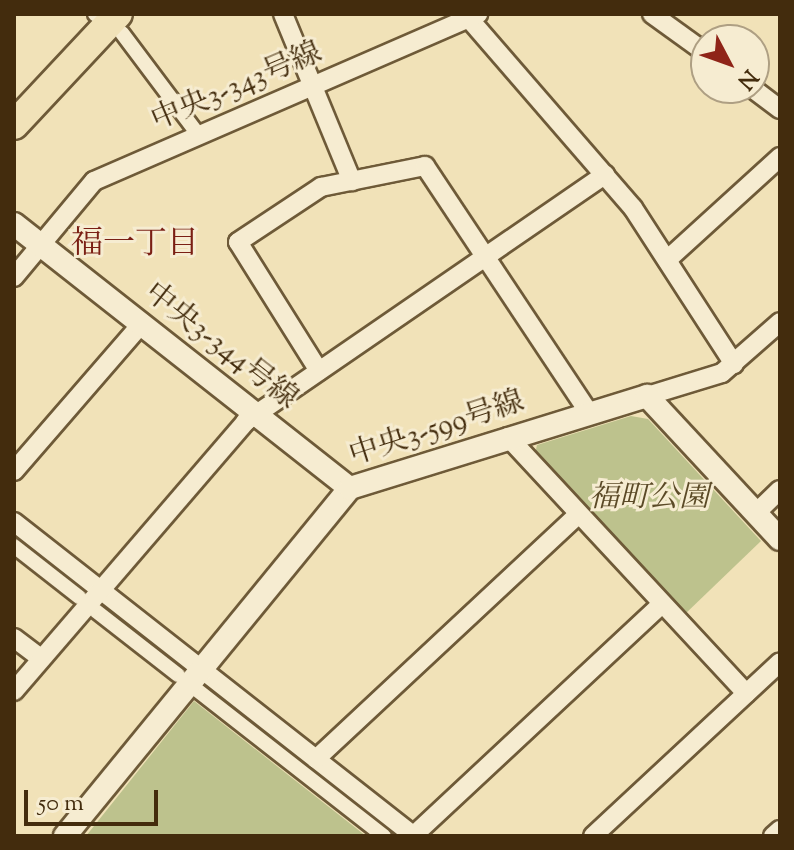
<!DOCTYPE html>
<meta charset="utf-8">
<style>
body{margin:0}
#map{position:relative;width:794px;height:850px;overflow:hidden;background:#f1e2b8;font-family:"Sorts Mill Goudy","Noto Serif JP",serif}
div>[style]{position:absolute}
.green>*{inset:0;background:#bdc28d}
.roads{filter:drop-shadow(2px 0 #6e5a38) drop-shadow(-2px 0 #6e5a38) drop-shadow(0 2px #6e5a38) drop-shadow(0 -2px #6e5a38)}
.pedestrian>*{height:14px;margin:-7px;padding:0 7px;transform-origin:7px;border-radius:7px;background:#f6ecd1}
.minor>*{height:18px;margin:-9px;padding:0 9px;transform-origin:9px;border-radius:9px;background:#f6ecd1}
.tertiary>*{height:22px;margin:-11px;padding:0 11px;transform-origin:11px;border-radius:11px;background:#f6ecd1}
.primary>*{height:28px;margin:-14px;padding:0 14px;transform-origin:14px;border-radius:14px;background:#f1e2b8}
span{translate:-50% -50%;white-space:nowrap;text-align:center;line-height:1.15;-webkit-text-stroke:6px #f6ecd1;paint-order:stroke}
.street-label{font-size:30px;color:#432c0d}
.park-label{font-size:30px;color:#5b4a27;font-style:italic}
.neighbourhood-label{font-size:32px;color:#7a1f14}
.frame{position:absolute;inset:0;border:16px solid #432c0d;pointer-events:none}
.north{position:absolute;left:690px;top:24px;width:80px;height:80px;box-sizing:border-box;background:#f6ecd1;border:2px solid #ae9f83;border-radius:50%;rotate:131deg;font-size:22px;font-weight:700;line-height:32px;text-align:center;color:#432c0d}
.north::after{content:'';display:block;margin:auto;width:28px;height:36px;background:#8f2418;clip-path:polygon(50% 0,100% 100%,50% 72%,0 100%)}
.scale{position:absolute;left:24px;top:790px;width:134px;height:36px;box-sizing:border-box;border:4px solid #432c0d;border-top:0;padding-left:10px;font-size:24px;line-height:28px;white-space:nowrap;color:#432c0d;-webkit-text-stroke:6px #f6ecd1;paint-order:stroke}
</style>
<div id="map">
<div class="green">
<div style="clip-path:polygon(631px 416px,648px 419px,761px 541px,684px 615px,535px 454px,537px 445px)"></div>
<div style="clip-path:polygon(194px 701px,366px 836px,86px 836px)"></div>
</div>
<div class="roads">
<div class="pedestrian">
<div style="left:95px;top:14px;width:1px;rotate:45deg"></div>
<div style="left:122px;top:33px;width:125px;rotate:53.1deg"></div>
<div style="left:14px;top:546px;width:83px;rotate:38.1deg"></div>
<div style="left:96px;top:611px;width:104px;rotate:38deg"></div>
<div style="left:197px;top:690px;width:237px;rotate:38deg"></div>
</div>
<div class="minor">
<div style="left:283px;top:14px;width:181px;rotate:67.6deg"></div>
<div style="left:652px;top:14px;width:67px;rotate:35.8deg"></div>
<div style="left:471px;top:21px;width:247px;rotate:49.1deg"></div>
<div style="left:633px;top:208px;width:186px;rotate:57.1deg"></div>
<div style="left:752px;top:88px;width:35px;rotate:37deg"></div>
<div style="left:667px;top:260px;width:153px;rotate:-42.3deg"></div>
<div style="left:14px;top:277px;width:125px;rotate:-50.2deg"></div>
<div style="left:94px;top:181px;width:419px;rotate:-23.5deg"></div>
<div style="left:319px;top:371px;width:152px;rotate:-122.1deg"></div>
<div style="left:238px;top:242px;width:100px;rotate:-33.5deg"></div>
<div style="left:321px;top:187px;width:106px;rotate:-11.4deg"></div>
<div style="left:425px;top:166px;width:296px;rotate:56.4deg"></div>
<div style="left:647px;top:396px;width:78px;rotate:-17deg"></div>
<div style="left:722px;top:373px;width:77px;rotate:-41.3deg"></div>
<div style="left:508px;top:437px;width:350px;rotate:47.1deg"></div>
<div style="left:14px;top:471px;width:196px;rotate:-49.1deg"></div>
<div style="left:756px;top:513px;width:33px;rotate:-44deg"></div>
<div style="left:14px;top:522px;width:509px;rotate:38.13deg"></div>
<div style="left:14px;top:638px;width:34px;rotate:37deg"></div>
<div style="left:14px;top:691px;width:355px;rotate:-49.3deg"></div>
<div style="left:245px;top:422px;width:437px;rotate:-34.5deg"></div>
<div style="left:316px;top:759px;width:359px;rotate:-43deg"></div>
<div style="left:413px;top:836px;width:340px;rotate:-43deg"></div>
<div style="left:593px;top:836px;width:255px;rotate:-42.9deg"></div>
<div style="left:773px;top:836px;width:9px;rotate:-41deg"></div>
</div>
<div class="tertiary">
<div style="left:14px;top:224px;width:427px;rotate:38.2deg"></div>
<div style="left:65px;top:836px;width:450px;rotate:-50.7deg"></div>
<div style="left:350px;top:488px;width:311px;rotate:-17.2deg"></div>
<div style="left:647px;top:396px;width:195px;rotate:47.1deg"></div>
</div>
<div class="primary">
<div style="left:14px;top:125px;width:152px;rotate:-46.9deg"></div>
</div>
</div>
<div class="street-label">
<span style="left:237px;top:88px;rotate:-23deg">中央3-343号線</span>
<span style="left:220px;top:347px;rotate:38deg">中央3-344号線</span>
<span style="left:437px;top:430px;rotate:-18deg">中央3-599号線</span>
</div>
<div class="park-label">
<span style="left:649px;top:499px">福町公園</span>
</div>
<div class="neighbourhood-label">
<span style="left:135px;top:245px">福一丁目</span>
</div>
<div class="frame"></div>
<div class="north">N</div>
<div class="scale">50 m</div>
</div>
